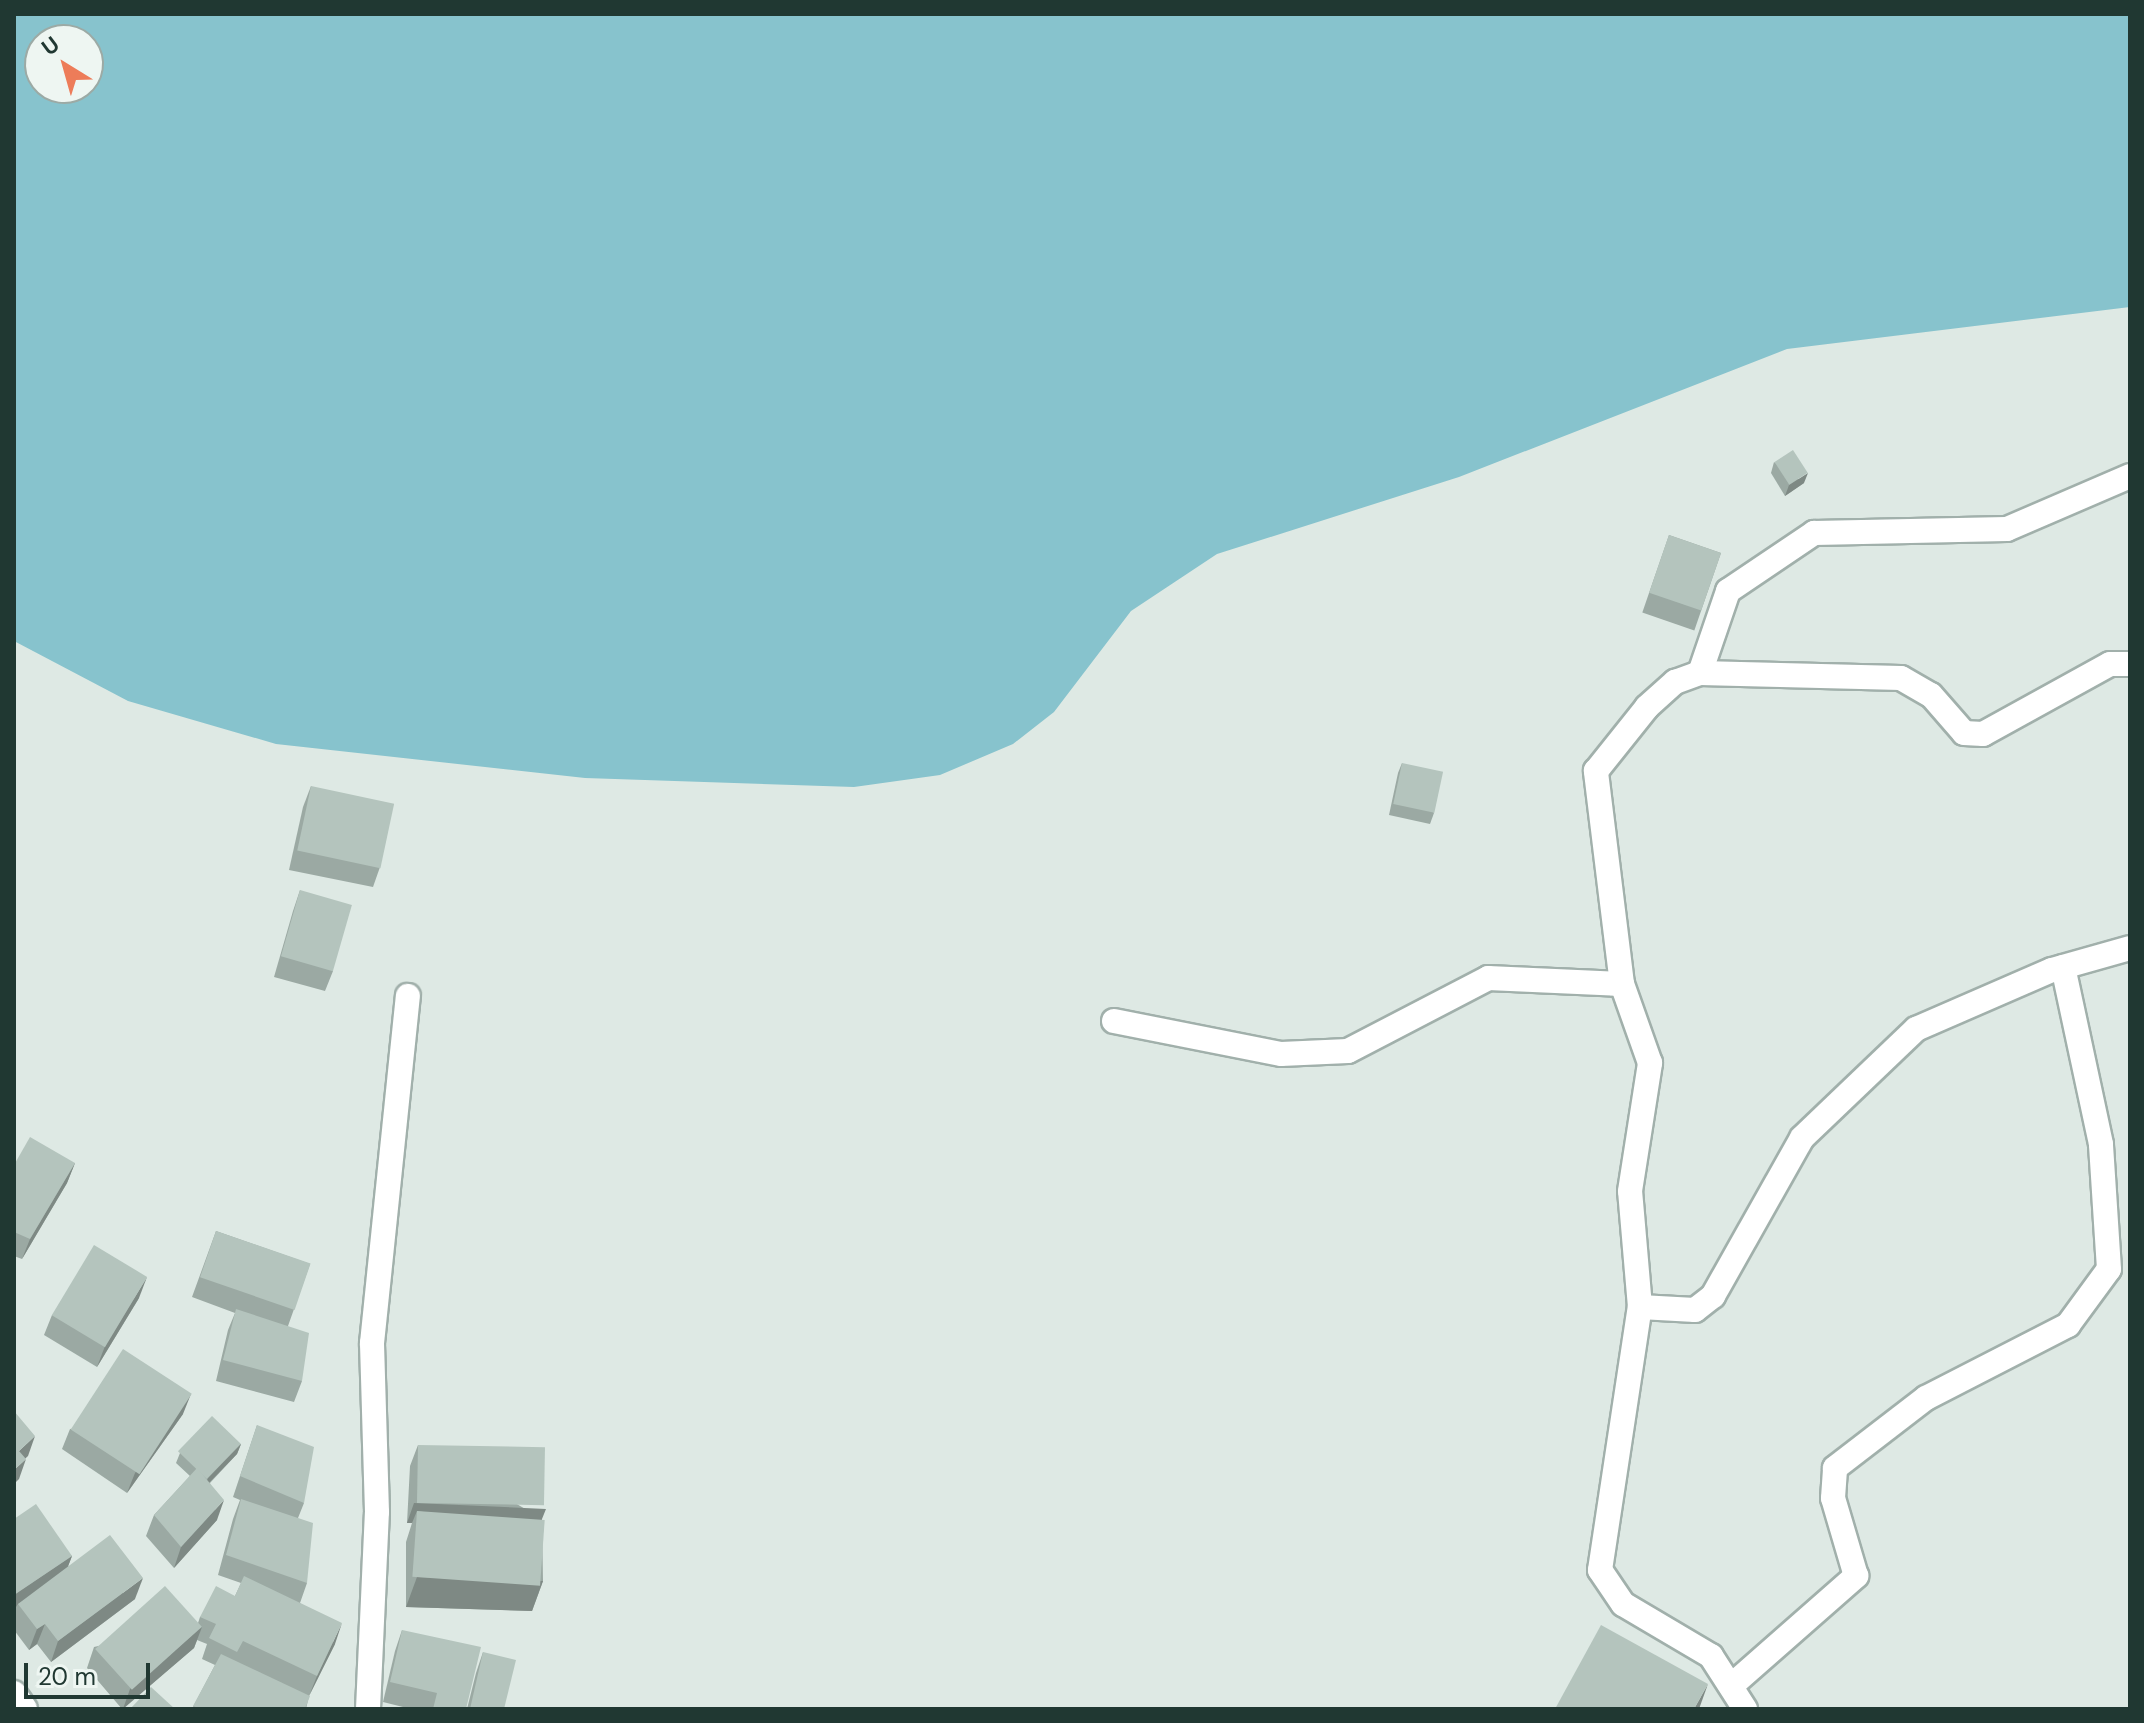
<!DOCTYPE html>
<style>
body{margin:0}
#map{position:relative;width:2144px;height:1723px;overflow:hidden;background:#dee9e4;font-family:"DM Sans",sans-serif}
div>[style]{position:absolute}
.water>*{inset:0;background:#87c3cd}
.roads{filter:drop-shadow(2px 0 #a1b0ab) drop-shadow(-2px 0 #a1b0ab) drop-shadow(0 2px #a1b0ab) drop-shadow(0 -2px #a1b0ab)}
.street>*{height:24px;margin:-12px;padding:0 12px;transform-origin:12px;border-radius:12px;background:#fff}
.wall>*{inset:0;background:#9ba9a3;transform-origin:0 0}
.shaded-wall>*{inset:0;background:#7e8984}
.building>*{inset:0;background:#b4c4bd;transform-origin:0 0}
span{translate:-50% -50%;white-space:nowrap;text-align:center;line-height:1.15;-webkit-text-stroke:6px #eef6f2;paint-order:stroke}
.frame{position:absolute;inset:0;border:16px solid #203832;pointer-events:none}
.north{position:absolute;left:24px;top:24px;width:80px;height:80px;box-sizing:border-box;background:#eef6f2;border:2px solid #9caaa5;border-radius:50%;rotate:323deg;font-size:22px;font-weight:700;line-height:32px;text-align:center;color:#203832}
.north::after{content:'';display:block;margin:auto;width:28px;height:36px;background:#ed7c59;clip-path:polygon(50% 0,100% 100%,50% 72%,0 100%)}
.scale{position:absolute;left:24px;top:1663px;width:126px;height:36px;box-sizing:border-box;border:4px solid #203832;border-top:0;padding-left:10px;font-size:24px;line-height:28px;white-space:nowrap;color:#203832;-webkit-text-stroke:6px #eef6f2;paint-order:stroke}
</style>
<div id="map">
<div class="water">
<div style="clip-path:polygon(evenodd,14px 14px,2130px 14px,2130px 307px,1787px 349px,1459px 477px,1217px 554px,1131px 611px,1054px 712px,1013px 744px,940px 775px,854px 787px,585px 778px,276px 744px,128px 701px,14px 641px,14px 14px,40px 40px,88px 40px,88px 88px,40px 88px,40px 40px)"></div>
</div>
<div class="roads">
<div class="street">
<div style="left:1700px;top:673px;width:87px;rotate:-71.1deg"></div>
<div style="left:1728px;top:591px;width:104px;rotate:-34deg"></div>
<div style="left:1814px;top:533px;width:193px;rotate:-1.2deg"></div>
<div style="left:2007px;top:529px;width:134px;rotate:-23.3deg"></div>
<div style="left:1114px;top:1021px;width:170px;rotate:11.2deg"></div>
<div style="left:1281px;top:1054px;width:67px;rotate:-2.6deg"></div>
<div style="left:1348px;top:1051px;width:158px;rotate:-27.5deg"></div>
<div style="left:1488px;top:978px;width:134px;rotate:2.6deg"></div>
<div style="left:1640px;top:1307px;width:55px;rotate:3.1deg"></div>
<div style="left:1695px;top:1310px;width:23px;rotate:-38deg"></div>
<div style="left:1713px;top:1296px;width:181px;rotate:-60.6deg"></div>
<div style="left:1802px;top:1138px;width:158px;rotate:-43.7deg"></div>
<div style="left:1916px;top:1029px;width:148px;rotate:-23.5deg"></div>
<div style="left:2052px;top:970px;width:81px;rotate:-15.8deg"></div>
<div style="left:1731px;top:1686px;width:167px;rotate:-41.3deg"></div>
<div style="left:1856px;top:1576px;width:81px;rotate:-106.4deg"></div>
<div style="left:1833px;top:1498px;width:30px;rotate:-86deg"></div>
<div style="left:1835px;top:1468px;width:115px;rotate:-37.6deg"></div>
<div style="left:1926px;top:1398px;width:160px;rotate:-27.2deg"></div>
<div style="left:2068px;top:1325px;width:69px;rotate:-53.8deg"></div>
<div style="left:2109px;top:1269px;width:125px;rotate:-93.7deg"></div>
<div style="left:2101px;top:1144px;width:181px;rotate:-102.1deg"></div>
<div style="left:14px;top:1693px;width:19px;rotate:55deg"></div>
<div style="left:368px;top:1709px;width:197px;rotate:-87.4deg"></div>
<div style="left:377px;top:1512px;width:169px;rotate:-91.7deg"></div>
<div style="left:372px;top:1343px;width:349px;rotate:-84.1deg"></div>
<div style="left:1745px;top:1709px;width:63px;rotate:-122.7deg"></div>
<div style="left:1711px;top:1656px;width:102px;rotate:-149.4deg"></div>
<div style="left:1623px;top:1604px;width:41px;rotate:-124.1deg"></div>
<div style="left:1600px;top:1570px;width:266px;rotate:-81.4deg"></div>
<div style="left:1640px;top:1307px;width:116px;rotate:-94.9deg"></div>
<div style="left:1630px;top:1191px;width:130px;rotate:-81.1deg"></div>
<div style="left:1650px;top:1063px;width:84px;rotate:-109.5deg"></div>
<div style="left:1622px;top:984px;width:215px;rotate:-97deg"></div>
<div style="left:1596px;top:771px;width:82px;rotate:-51.4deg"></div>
<div style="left:1647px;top:707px;width:38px;rotate:-42deg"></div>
<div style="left:1675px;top:682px;width:27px;rotate:-20deg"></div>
<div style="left:1700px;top:673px;width:201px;rotate:1.4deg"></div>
<div style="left:1901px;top:678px;width:34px;rotate:30deg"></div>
<div style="left:1931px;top:695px;width:50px;rotate:49deg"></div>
<div style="left:1964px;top:733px;width:19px;rotate:3deg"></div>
<div style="left:1983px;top:734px;width:145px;rotate:-28.9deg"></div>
<div style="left:2110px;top:664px;width:20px"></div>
</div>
</div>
<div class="wall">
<div style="clip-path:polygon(1774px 462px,1804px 483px,1785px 496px,1771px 473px)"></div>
<div style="left:1669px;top:535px;width:55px;height:82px;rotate:19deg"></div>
<div style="clip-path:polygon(1402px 763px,1434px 813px,1430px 824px,1389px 815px,1398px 773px)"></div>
<div style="clip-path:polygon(311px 786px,380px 867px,373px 887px,289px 870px,303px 807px)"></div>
<div style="clip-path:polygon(300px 890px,333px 971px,325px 991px,274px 977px,293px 911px)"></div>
<div style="clip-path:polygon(75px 1163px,67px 1183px,22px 1259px,14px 1256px,14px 1165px)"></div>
<div style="clip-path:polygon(216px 1231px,310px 1264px,288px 1326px,302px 1381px,294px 1402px,216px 1381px,228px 1330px,235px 1313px,192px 1297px)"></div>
<div style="clip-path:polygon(139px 1298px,97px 1367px,44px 1335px,52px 1315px)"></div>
<div style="clip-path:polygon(183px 1414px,127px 1493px,62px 1449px,70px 1429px)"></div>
<div style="clip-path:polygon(257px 1425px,304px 1503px,298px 1518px,307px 1583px,300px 1603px,335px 1644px,309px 1696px,306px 1709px,192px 1709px,215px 1665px,202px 1659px,207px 1644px,197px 1640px,194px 1648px,122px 1709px,87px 1668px,94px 1647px,198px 1623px,200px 1617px,235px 1596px,241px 1583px,218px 1575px,233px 1519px,240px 1500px,233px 1497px)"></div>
<div style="clip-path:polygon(241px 1444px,237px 1454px,210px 1483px,217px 1520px,174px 1568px,146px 1536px,154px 1515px,190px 1476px,176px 1463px,180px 1453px)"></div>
<div style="clip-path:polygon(418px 1445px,542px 1519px,543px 1581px,532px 1611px,406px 1607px,406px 1542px,412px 1523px,407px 1523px,410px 1466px)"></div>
<div style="clip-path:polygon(14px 1519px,72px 1556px,68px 1566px,135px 1599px,51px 1662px,37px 1644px,29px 1650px,14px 1630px,14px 1614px,16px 1609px,14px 1610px)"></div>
<div style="clip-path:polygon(402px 1630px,466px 1709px,411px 1709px,383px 1702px,395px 1651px)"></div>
<div style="clip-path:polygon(483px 1652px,504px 1709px,467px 1709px,476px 1673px)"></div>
</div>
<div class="shaded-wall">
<div style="clip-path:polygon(1808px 473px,1804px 483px,1785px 496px,1789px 485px)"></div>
<div style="clip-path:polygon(75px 1163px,67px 1183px,22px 1259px,30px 1239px)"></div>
<div style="clip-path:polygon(147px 1277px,139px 1298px,97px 1367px,105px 1346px)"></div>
<div style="clip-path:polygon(191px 1394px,183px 1414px,127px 1493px,135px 1473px)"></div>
<div style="clip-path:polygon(35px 1436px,28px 1456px,14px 1469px,19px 1451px)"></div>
<div style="clip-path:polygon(241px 1444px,237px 1454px,204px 1488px,208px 1478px)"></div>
<div style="clip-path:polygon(26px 1459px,19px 1479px,14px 1484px,14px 1470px)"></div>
<div style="clip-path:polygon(224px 1500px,217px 1520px,174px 1568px,181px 1547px)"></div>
<div style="clip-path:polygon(414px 1503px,546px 1509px,538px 1529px,417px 1511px,412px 1523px,407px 1523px)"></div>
<div style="clip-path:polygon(72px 1556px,64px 1577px,18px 1604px,14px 1610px,14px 1595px)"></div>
<div style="clip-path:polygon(417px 1577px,543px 1581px,532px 1611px,406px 1607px)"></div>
<div style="clip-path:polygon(143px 1578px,135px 1599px,51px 1662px,58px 1641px)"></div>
<div style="clip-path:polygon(342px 1623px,335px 1644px,309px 1696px,317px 1676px)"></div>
<div style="clip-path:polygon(45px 1624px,37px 1644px,29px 1650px,37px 1629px)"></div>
<div style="clip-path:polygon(202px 1627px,194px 1648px,123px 1709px,130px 1689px)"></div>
<div style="clip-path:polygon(1708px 1684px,1699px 1709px,1694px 1709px)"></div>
</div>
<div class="building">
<div style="left:1793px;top:450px;width:27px;height:22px;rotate:57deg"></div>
<div style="left:1669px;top:535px;width:55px;height:61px;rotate:19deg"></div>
<div style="left:1402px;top:763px;width:42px;height:42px;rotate:12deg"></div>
<div style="left:311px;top:786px;width:85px;height:66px;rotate:12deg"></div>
<div style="left:300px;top:890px;width:54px;height:69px;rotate:16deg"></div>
<div style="clip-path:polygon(30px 1137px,75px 1163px,30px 1239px,14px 1232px,14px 1165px)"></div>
<div style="left:216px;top:1231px;width:100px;height:49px;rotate:19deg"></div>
<div style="left:94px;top:1245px;width:62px;height:82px;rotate:31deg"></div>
<div style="clip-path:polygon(236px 1309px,309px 1333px,302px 1381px,223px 1360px)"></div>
<div style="left:123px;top:1349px;width:82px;height:96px;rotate:33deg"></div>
<div style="clip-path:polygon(14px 1411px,35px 1436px,19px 1451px,26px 1459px,14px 1470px)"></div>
<div style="left:212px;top:1416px;width:40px;height:49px;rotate:44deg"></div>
<div style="clip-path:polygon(257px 1425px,314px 1447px,304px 1503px,240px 1476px)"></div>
<div style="left:418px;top:1445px;width:127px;height:58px;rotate:1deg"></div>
<div style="clip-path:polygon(197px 1468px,224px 1500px,181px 1547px,154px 1515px)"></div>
<div style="clip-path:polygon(241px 1499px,313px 1523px,307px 1583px,226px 1555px)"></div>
<div style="clip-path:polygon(36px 1504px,72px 1556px,14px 1595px,14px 1519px)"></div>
<div style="left:417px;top:1511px;width:128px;height:66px;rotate:4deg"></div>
<div style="clip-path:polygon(110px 1535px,143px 1578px,58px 1641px,45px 1624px,37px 1629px,18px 1604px)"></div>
<div style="clip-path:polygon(244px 1576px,342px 1623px,317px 1676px,243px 1641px,237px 1652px,209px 1638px,216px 1624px,200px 1617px,216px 1586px,235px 1596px)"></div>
<div style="left:165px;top:1586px;width:55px;height:94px;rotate:48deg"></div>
<div style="clip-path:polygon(1601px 1625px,1708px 1684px,1694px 1709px,1555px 1709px)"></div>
<div style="clip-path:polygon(402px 1630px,481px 1647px,466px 1709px,433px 1709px,437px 1693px,390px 1682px)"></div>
<div style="clip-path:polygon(483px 1652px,516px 1660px,504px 1709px,470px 1709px)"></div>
<div style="clip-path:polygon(221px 1654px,310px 1696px,305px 1709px,200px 1709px,193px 1706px)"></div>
<div style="clip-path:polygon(151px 1687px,175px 1709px,130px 1709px)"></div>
</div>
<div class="frame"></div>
<div class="north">U</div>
<div class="scale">20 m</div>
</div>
